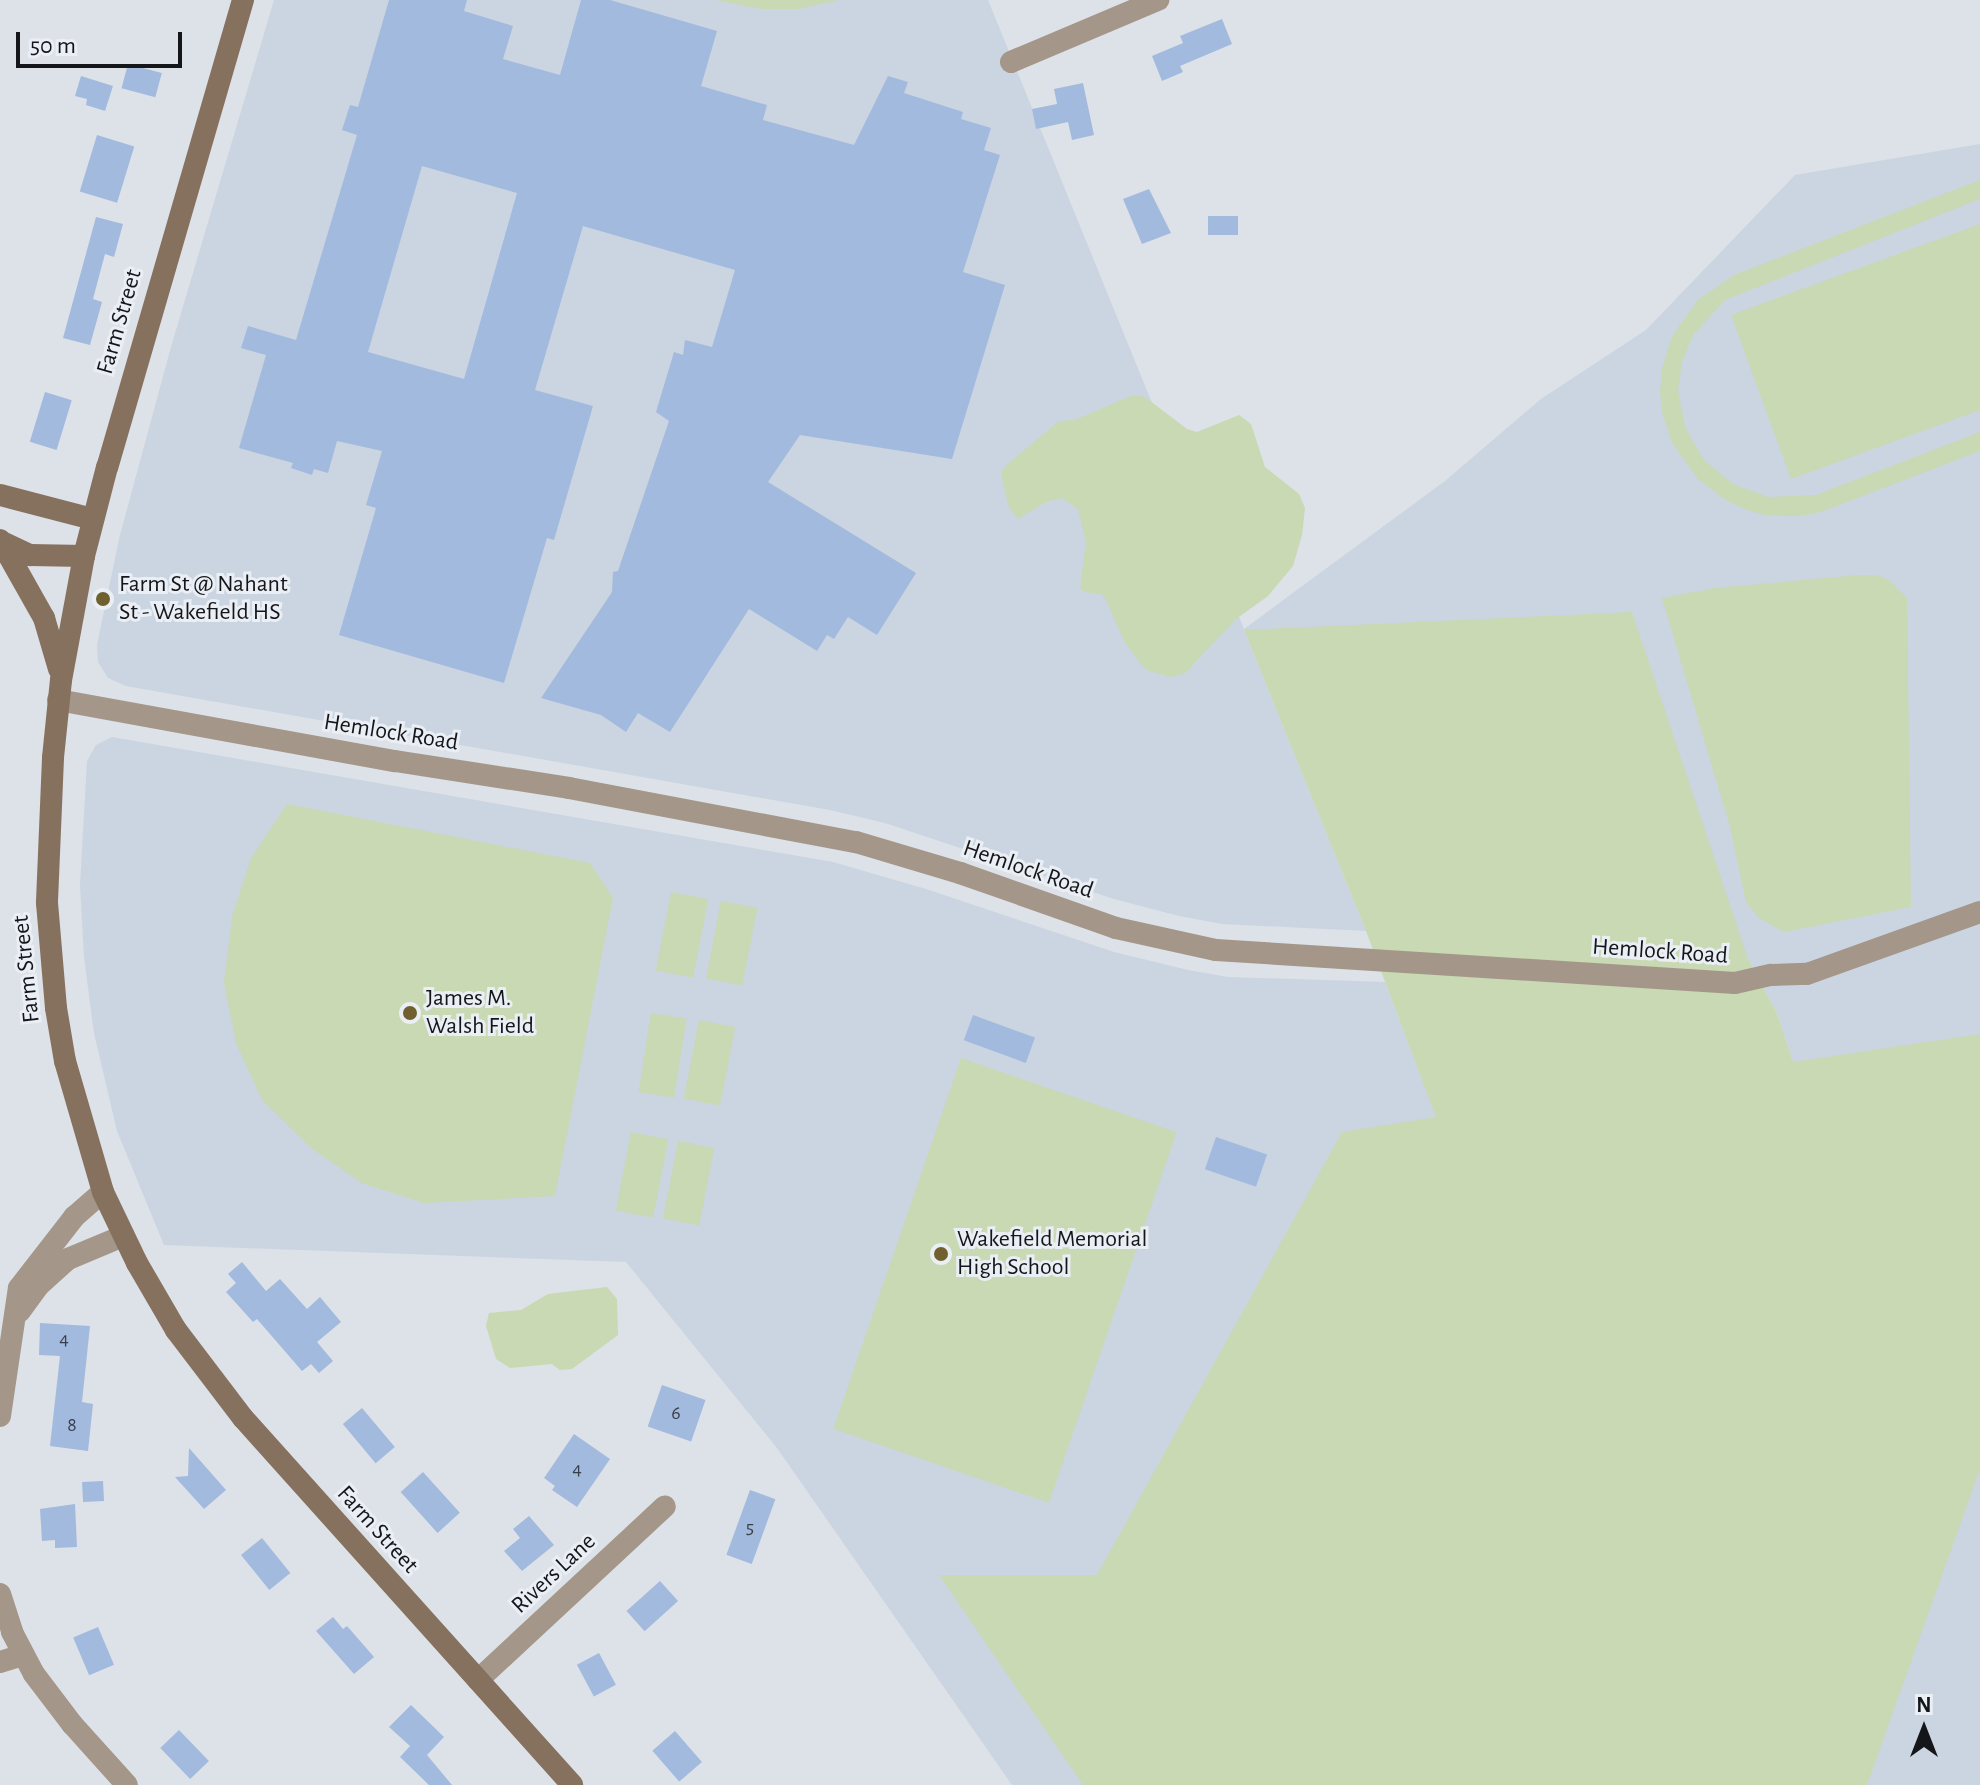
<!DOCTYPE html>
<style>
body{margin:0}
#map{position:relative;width:1980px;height:1785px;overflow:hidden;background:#dde1e8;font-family:"Alegreya Sans",sans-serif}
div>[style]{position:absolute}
.built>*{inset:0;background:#cbd4e1}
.green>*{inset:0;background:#c8d9b3;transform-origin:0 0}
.building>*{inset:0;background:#a2badd;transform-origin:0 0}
.minor>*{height:22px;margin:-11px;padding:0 11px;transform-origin:11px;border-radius:11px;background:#a49689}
.tertiary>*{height:22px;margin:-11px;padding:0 11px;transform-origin:11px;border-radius:11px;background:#a49689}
.secondary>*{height:22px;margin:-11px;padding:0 11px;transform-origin:11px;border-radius:11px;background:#86715e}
.dots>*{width:22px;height:22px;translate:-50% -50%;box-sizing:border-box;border:4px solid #eaeff5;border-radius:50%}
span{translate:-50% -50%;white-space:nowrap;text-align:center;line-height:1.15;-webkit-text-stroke:6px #eaeff5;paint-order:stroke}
.number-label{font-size:20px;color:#383f4a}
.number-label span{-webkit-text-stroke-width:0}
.street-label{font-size:24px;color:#151619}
.poi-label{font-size:24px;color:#151619}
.left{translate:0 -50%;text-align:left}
.north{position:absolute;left:1884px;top:1689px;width:80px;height:80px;-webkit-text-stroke:6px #eaeff5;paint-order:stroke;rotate:0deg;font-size:22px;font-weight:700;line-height:32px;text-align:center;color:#151619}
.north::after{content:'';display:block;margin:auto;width:28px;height:36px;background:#151619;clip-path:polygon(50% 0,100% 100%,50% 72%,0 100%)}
.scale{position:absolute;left:16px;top:32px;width:166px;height:36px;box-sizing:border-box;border:4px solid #151619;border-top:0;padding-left:10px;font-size:24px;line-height:28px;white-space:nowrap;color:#151619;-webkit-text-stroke:6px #eaeff5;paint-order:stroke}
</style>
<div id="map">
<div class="built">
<div style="clip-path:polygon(274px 0,988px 0,1244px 629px,1445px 481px,1541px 399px,1646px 330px,1795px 175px,1980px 144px,1980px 1785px,1817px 1785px,1947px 1531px,1777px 1013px,1748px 959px,1244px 630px,1366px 931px,1222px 924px,1179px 916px,1114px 899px,885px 823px,830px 810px,126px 686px,108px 678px,98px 662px,97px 645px,120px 535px,171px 347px)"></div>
<div style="clip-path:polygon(112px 737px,833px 862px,926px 889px,1114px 952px,1188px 970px,1228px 977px,1385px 982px,1478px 1225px,1655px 1785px,1012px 1785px,777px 1448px,626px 1262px,164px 1245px,117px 1131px,94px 1033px,84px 957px,80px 885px,87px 761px,96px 745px)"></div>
</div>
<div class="green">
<div style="clip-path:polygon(716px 0,838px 0,799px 9px,761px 9px)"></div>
<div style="clip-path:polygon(1980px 180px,1980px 199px,1725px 300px,1693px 335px,1682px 362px,1678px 390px,1685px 427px,1704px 460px,1733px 484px,1768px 497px,1816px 495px,1980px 432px,1980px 451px,1821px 512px,1799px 516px,1765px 515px,1744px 509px,1724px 499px,1698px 479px,1672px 443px,1662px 412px,1660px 390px,1662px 368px,1672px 336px,1698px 300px,1734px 275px)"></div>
<div style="clip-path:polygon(1980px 224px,1980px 410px,1791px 479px,1731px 315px)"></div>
<div style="clip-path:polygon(1133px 395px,1145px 397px,1187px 429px,1197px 432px,1239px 415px,1251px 424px,1265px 467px,1299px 494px,1305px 508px,1302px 535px,1293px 566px,1268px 596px,1236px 619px,1185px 673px,1171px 677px,1149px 671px,1140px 663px,1124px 641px,1106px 600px,1101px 594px,1084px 592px,1080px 588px,1086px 542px,1078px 509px,1062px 498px,1046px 502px,1018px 519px,1009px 508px,1002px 479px,1002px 470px,1009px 463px,1059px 421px,1075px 420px)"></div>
<div style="clip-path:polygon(1859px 575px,1877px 575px,1889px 580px,1907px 598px,1911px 907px,1784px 932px,1759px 918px,1746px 902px,1730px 827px,1662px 598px,1715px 588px)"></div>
<div style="clip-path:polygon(1632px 612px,1748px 959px,1777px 1013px,1793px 1062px,1980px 1034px,1980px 1469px,1867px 1785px,1083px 1785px,939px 1575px,1097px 1575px,1342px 1132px,1436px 1117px,1366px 931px,1244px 630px)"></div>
<div style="clip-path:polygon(287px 804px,590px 863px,613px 898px,555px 1196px,424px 1203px,362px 1183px,311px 1148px,262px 1100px,236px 1043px,224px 983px,232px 917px,251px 858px)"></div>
<div style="left:671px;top:892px;width:38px;height:80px;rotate:11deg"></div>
<div style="left:721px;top:901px;width:37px;height:79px;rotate:11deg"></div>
<div style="left:651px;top:1013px;width:36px;height:80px;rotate:9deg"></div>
<div style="left:699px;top:1020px;width:37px;height:80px;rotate:11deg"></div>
<div style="left:961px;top:1058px;width:228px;height:392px;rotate:19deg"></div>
<div style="left:631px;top:1132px;width:38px;height:80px;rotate:11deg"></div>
<div style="left:678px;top:1141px;width:37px;height:79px;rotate:11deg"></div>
<div style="clip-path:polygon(607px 1287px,617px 1299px,618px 1335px,572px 1369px,560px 1370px,552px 1364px,510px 1368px,496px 1359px,486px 1326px,489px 1313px,521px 1310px,548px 1294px)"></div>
</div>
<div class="building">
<div style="clip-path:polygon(evenodd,389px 0,467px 0,464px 11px,513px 26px,503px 59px,560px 75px,581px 0,610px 0,717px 31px,701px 86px,767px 105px,763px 120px,854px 145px,888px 76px,908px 82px,904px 93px,963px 112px,961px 119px,991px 128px,984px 150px,1000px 155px,963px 272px,1005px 285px,952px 459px,800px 435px,768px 482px,916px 573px,877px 635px,848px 617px,834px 639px,827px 635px,817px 651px,749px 609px,670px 732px,638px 713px,626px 732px,601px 715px,541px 698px,612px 592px,613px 572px,618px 571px,669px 421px,656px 412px,674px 352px,683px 355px,685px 340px,712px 347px,735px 270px,583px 226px,535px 390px,593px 406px,554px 540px,547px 538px,504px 683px,339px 635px,376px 508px,366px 505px,382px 451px,337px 441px,328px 473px,314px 469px,312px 475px,291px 468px,293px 463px,239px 448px,266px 355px,241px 348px,248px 326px,296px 340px,357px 135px,342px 130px,350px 105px,358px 107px,389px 0,422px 166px,517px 193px,464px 379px,368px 352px,422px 166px)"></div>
<div style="clip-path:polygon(1222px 19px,1232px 44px,1180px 66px,1183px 72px,1162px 81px,1152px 56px,1183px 43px,1180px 36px)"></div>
<div style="left:128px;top:64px;width:35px;height:25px;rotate:15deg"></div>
<div style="clip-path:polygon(81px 76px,113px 86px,105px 111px,86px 105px,87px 99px,75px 96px)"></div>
<div style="clip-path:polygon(1083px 83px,1094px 135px,1072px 140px,1068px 122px,1036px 129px,1032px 109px,1057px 104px,1054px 89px)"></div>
<div style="left:97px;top:135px;width:39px;height:59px;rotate:17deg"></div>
<div style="clip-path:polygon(1149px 189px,1171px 233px,1142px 244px,1123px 199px)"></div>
<div style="left:1208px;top:216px;width:30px;height:19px"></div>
<div style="clip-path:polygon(96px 217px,123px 224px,114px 257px,105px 254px,93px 299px,102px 302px,90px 345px,63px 338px)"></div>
<div style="left:45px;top:392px;width:28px;height:52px;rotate:17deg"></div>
<div style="left:973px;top:1015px;width:66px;height:27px;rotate:20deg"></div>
<div style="left:1216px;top:1137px;width:54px;height:34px;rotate:19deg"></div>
<div style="clip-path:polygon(242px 1262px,266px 1291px,280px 1279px,307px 1309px,320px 1297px,341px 1322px,317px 1342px,333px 1361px,319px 1373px,311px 1364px,302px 1371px,257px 1319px,253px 1322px,226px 1292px,236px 1283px,228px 1274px)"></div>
<div style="clip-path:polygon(40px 1323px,90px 1326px,82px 1402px,93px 1404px,88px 1451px,50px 1446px,60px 1356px,39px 1355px)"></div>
<div style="left:662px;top:1385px;width:46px;height:44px;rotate:19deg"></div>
<div style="left:362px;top:1408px;width:51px;height:25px;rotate:50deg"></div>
<div style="clip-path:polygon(574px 1434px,610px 1459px,577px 1507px,552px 1490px,555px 1486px,544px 1478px)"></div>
<div style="clip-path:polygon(189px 1448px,226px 1490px,204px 1509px,175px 1477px,188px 1476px)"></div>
<div style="left:423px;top:1472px;width:55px;height:30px;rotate:48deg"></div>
<div style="left:103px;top:1481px;width:20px;height:21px;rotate:87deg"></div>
<div style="left:750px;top:1490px;width:27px;height:69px;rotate:20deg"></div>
<div style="clip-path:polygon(75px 1504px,77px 1547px,55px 1548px,55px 1540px,42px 1541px,40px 1509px)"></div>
<div style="clip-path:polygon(529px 1516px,554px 1545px,522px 1571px,504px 1551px,520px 1538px,513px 1529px)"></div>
<div style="left:262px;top:1538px;width:45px;height:27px;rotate:51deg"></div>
<div style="left:660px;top:1581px;width:27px;height:45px;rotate:48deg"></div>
<div style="clip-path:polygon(333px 1617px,343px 1629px,347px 1626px,374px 1657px,354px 1674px,316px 1631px)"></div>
<div style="left:98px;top:1627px;width:41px;height:27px;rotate:67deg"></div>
<div style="left:599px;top:1653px;width:36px;height:25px;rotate:62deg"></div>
<div style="clip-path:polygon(411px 1705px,444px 1737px,427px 1755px,452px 1785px,429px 1785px,400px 1757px,410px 1746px,389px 1727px)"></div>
<div style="left:179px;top:1730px;width:43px;height:26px;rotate:46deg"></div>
<div style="left:675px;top:1731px;width:41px;height:30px;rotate:49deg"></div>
</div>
<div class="minor">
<div style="left:1011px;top:62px;width:160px;rotate:-22.9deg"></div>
<div style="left:58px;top:700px;width:342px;rotate:10.3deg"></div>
<div style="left:395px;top:761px;width:176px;rotate:8.8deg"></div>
<div style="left:569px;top:788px;width:292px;rotate:10.7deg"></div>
<div style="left:856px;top:842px;width:109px;rotate:16.6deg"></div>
<div style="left:960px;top:873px;width:165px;rotate:19.4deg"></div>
<div style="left:1116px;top:928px;width:102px;rotate:12.4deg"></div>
<div style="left:1216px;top:950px;width:520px;rotate:3.64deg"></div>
<div style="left:1735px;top:983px;width:37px;rotate:-13deg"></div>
<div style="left:1771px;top:975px;width:36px;rotate:-2deg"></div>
<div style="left:1807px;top:974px;width:184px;rotate:-19.7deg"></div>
<div style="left:0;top:1662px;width:24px;rotate:-17deg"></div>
<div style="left:478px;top:1680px;width:255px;rotate:-42.9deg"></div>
</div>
<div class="tertiary">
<div style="left:20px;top:1311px;width:31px;rotate:-54deg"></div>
<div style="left:38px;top:1286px;width:40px;rotate:-42deg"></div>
<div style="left:68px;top:1259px;width:60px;rotate:-22.7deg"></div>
<div style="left:0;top:1416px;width:129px;rotate:-81.6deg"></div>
<div style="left:19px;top:1288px;width:90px;rotate:-52.2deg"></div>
<div style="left:74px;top:1217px;width:38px;rotate:-41deg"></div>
<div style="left:0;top:1594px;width:40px;rotate:72deg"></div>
<div style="left:12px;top:1632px;width:47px;rotate:62.4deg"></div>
<div style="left:34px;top:1674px;width:63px;rotate:52.8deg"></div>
<div style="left:72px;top:1724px;width:82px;rotate:48deg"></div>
</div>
<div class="secondary">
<div style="left:243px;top:0;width:486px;rotate:106.2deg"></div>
<div style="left:107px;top:467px;width:92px;rotate:104.5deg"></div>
<div style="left:84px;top:556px;width:126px;rotate:100.5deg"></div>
<div style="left:61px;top:680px;width:78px;rotate:95.9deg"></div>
<div style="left:53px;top:758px;width:145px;rotate:92.4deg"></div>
<div style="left:47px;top:903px;width:105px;rotate:85.1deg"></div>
<div style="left:56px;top:1008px;width:54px;rotate:80.4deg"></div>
<div style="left:65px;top:1061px;width:136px;rotate:73.8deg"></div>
<div style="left:103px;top:1192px;width:79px;rotate:64.4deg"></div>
<div style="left:137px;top:1263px;width:78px;rotate:59.8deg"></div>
<div style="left:176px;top:1330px;width:111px;rotate:52.7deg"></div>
<div style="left:243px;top:1418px;width:493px;rotate:48.1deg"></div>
<div style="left:0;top:495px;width:96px;rotate:14.5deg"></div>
<div style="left:0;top:540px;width:90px;rotate:60.6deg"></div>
<div style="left:44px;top:618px;width:53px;rotate:73.6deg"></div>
<div style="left:2px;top:542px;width:31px;rotate:25deg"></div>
<div style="left:30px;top:555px;width:54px;rotate:1.1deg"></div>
</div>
<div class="dots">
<div style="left:103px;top:599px;background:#6f602d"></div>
<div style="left:410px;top:1013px;background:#6f602d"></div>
<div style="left:941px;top:1254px;background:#6f602d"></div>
</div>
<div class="number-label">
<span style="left:64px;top:1339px">4</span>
<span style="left:676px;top:1413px">6</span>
<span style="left:72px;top:1425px">8</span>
<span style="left:577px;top:1469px">4</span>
<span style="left:750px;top:1527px">5</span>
</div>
<div class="street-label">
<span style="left:120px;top:322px;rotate:-74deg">Farm Street</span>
<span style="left:391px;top:733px;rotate:9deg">Hemlock Road</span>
<span style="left:1028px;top:870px;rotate:19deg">Hemlock Road</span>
<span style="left:1660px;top:952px;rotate:4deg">Hemlock Road</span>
<span style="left:27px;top:969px;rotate:-96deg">Farm Street</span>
<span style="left:377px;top:1530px;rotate:48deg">Farm Street</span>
<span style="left:554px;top:1574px;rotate:-43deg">Rivers Lane</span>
</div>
<div class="poi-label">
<span class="left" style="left:119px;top:599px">Farm St @ Nahant<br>St - Wakefield HS</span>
<span class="left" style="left:426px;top:1013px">James M.<br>Walsh Field</span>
<span class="left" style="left:957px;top:1254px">Wakefield Memorial<br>High School</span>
</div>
<div class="north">N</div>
<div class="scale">50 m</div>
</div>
